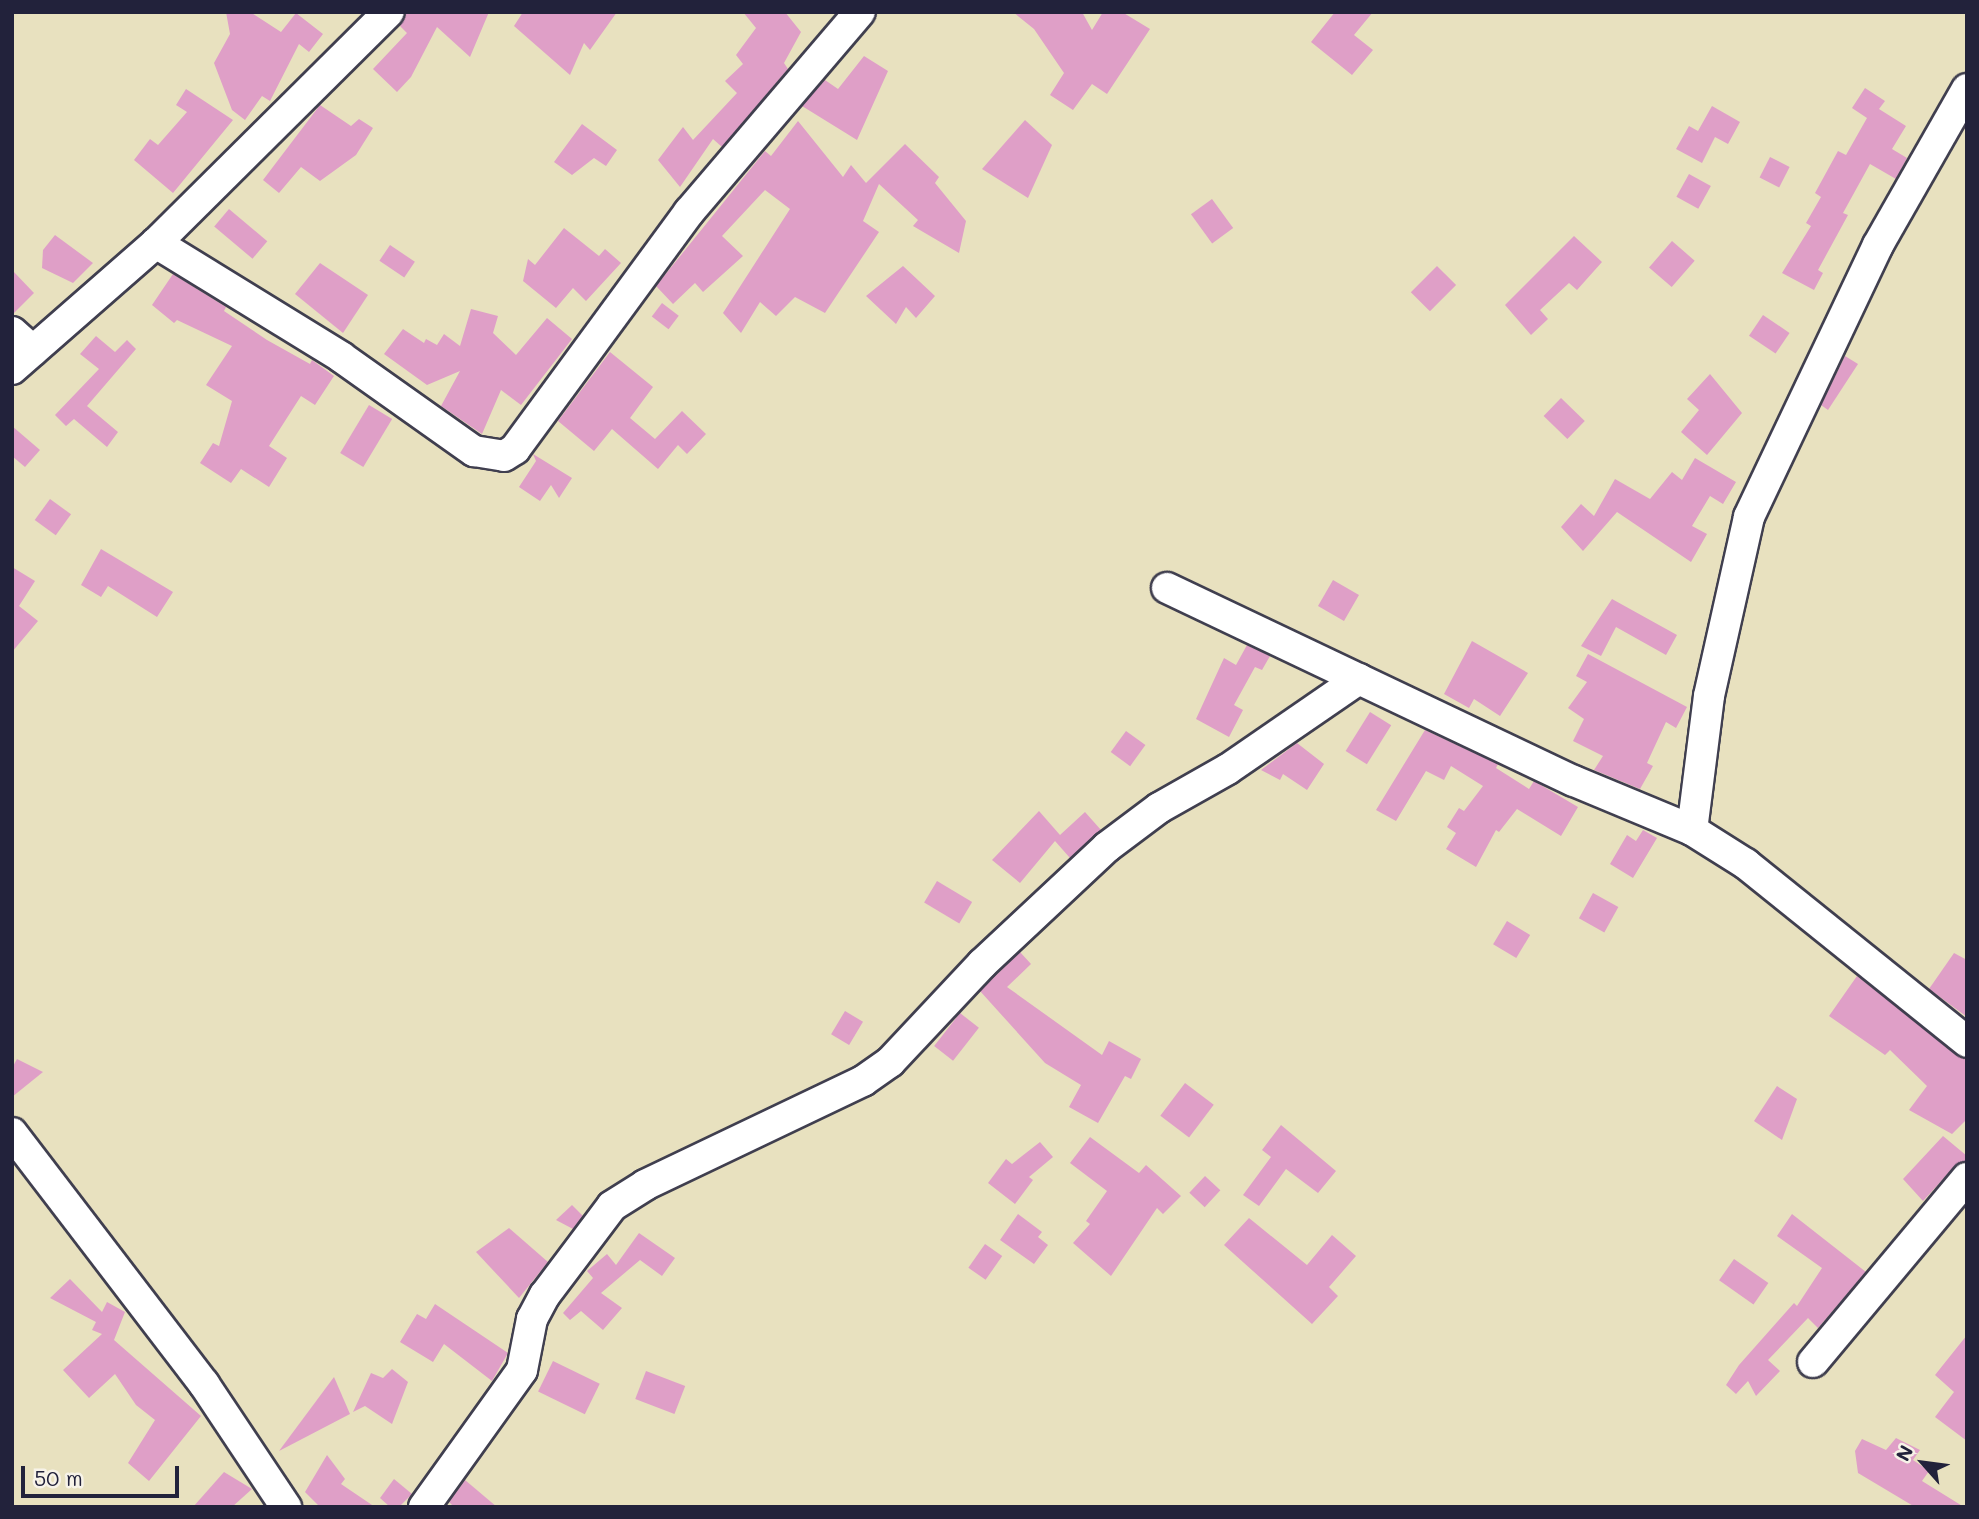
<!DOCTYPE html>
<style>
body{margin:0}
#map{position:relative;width:1979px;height:1519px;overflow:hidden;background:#e8e1bf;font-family:Mali,sans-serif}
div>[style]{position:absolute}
.building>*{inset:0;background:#df9fc7;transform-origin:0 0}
.roads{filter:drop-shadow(2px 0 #403f4f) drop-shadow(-2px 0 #403f4f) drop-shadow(0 2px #403f4f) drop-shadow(0 -2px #403f4f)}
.minor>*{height:30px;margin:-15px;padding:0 15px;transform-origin:15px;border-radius:15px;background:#fff}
span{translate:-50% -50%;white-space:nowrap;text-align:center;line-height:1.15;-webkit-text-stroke:7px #f7f3e8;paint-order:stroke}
.frame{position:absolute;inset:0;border:14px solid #22223b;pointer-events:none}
.north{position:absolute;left:1888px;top:1428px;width:70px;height:70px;-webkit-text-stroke:5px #f7f3e8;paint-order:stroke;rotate:298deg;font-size:19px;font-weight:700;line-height:28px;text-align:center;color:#22223b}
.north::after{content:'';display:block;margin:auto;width:24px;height:32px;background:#22223b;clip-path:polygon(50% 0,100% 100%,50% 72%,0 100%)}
.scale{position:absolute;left:21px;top:1466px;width:158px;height:32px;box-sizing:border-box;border:4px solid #22223b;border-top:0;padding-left:9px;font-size:21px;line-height:24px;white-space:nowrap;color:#22223b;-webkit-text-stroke:5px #f7f3e8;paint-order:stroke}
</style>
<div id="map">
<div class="building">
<div style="clip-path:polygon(226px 12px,250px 12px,281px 32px,296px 13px,323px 34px,309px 52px,299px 44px,270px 101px,262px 96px,245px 120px,232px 110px,214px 63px,230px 34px)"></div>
<div style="clip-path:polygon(406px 12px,489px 12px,470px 57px,437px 27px,411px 77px,397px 92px,373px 69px,407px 33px,400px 26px)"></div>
<div style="clip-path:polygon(523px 12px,617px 12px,590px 50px,584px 43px,570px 75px,514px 26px)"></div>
<div style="clip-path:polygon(743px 12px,785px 12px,801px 32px,784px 63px,788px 69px,722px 147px,713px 139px,680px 187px,658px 160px,683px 127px,693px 140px,737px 93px,725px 81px,743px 64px,736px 55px,756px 28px)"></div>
<div style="clip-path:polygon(1013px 12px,1082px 12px,1092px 30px,1103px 12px,1122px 12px,1150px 29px,1107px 94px,1092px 84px,1073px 110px,1050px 95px,1064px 73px,1034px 29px)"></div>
<div style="clip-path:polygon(1335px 12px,1373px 12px,1354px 35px,1373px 50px,1352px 75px,1311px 42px)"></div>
<div style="clip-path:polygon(864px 56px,888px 71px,857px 140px,802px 106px,825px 80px,838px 89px)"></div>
<div style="clip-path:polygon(1865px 88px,1885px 101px,1879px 109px,1906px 126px,1892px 149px,1907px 158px,1896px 179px,1870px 164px,1843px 213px,1848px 215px,1818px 270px,1823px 273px,1814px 290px,1782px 273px,1811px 226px,1806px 223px,1821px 197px,1815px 193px,1838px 151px,1846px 155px,1867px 118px,1852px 108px)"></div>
<div style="clip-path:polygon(186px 89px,233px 120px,173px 193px,134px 160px,150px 139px,158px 145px,187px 112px,176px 105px)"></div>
<div style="clip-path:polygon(320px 105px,351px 126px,359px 119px,373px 128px,356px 155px,320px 181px,301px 167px,279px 193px,263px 180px)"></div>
<div style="clip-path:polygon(1712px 106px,1740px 122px,1728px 144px,1715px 137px,1702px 163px,1676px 149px,1689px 126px,1698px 131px)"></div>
<div style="clip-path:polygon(1025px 120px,1052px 145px,1028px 198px,982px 169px)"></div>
<div style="clip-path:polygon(798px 121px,843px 177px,851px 165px,866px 183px,905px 144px,939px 177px,935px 183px,966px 221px,959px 253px,913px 226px,918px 220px,879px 184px,863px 221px,879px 232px,825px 313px,795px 297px,776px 316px,760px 302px,741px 333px,723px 313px,790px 209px,765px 190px,722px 236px,743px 256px,703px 292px,695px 283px,673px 304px,656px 286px,765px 151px,771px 156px)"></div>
<div style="clip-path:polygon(582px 124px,617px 150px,606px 166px,594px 158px,572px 175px,554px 162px)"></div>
<div style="left:1770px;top:157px;width:22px;height:23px;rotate:27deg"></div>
<div style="left:1689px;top:174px;width:25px;height:26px;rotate:29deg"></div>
<div style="left:1212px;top:199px;width:36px;height:26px;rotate:54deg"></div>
<div style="left:229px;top:209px;width:50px;height:23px;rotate:40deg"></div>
<div style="clip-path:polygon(564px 228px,599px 256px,605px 249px,621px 263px,586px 301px,573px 288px,556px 308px,523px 281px,528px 259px,535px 265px)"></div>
<div style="clip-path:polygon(55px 235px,93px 263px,73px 283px,42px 268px,43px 250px)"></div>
<div style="clip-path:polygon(1574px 236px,1602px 262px,1577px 290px,1569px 283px,1540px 310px,1548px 319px,1531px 335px,1505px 305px)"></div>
<div style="left:1672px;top:241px;width:30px;height:35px;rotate:41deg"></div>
<div style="left:390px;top:245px;width:30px;height:19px;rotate:34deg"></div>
<div style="clip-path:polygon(320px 263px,368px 295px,343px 333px,295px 294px)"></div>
<div style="clip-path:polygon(903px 266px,935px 296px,916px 318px,906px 307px,896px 324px,866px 296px)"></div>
<div style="left:1437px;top:266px;width:27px;height:37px;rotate:45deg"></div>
<div style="clip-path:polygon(12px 270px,34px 293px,12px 315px)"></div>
<div style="clip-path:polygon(173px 274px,226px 307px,224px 311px,267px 340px,310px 364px,312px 360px,334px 376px,315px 405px,301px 396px,269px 446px,287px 458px,269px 487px,241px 469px,231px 483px,200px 463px,213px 443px,219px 446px,232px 401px,206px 385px,232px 346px,177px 320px,174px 323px,152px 305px)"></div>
<div style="left:662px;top:303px;width:21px;height:17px;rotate:37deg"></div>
<div style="clip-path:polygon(471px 309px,498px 316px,493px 333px,516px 355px,547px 318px,572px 339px,521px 405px,501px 390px,482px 434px,441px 406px,460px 371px,427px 385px,384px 354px,403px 329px,424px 343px,426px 339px,437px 345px,444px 334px,460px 346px)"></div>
<div style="left:1763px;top:315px;width:32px;height:25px;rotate:34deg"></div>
<div style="clip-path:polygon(96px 336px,115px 352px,127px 340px,136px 349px,87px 406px,118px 432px,107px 447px,74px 419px,66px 426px,55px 415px,99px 369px,80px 354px)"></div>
<div style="clip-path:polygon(610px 352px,653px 387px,630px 418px,655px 439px,682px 411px,706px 434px,687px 454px,678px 445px,658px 469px,612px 429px,594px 451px,558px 421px)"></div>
<div style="clip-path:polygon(1845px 356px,1858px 364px,1828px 410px,1821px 405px)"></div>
<div style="clip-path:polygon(1710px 374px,1742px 413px,1707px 455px,1681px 432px,1699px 410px,1687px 399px)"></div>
<div style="left:1561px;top:398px;width:33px;height:25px;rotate:44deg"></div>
<div style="left:369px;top:405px;width:27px;height:56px;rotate:31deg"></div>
<div style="clip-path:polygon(12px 426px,40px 450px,25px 467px,12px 456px)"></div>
<div style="clip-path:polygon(533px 454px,572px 478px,559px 498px,551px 485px,540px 501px,519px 487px,536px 461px)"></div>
<div style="clip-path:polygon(1695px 458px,1736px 482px,1723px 504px,1710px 496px,1692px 526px,1707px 534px,1691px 562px,1617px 512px,1583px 551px,1561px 527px,1581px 504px,1594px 516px,1615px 479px,1650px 499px,1672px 472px,1682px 480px)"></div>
<div style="left:50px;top:499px;width:26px;height:26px;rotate:36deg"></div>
<div style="clip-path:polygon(101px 549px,173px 592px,157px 617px,108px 586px,101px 597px,81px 585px)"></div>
<div style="clip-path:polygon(12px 567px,35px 581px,19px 606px,38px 621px,12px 652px)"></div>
<div style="left:1333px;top:580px;width:30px;height:30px;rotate:30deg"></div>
<div style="clip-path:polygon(1612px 599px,1677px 635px,1666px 655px,1616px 627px,1601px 656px,1581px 646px)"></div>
<div style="clip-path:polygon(1472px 641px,1528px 673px,1500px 716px,1474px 699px,1469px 708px,1444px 694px)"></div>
<div style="clip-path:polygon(1247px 645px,1270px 656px,1262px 670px,1255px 667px,1234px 705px,1243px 710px,1229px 737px,1196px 719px,1224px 658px,1236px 665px)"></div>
<div style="clip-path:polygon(1588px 654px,1687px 707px,1676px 728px,1666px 722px,1647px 763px,1653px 766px,1640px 789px,1594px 770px,1603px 756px,1573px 741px,1584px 719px,1568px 708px,1587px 682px,1576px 676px)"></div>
<div style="left:1370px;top:712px;width:25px;height:46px;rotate:32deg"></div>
<div style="clip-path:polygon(1425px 730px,1498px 764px,1496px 768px,1529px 789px,1534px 781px,1578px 807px,1561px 836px,1517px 809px,1499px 832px,1496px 830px,1476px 867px,1446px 849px,1456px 833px,1447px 827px,1459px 808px,1464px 811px,1483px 786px,1451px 766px,1444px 780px,1426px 771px,1396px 821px,1376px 810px)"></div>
<div style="left:1126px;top:731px;width:24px;height:26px;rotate:36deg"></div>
<div style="clip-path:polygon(1297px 743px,1324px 764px,1307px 790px,1283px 774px,1280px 780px,1261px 770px)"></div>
<div style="clip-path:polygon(1039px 811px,1060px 835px,1085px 812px,1101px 830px,1070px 858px,1055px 841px,1020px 883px,992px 860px)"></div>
<div style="clip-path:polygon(1643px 830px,1657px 838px,1633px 878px,1610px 864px,1627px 835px,1636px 841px)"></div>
<div style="left:937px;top:881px;width:41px;height:25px;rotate:31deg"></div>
<div style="left:1593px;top:893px;width:29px;height:29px;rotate:29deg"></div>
<div style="left:1507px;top:921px;width:27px;height:27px;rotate:31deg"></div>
<div style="clip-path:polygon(1020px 952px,1031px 964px,1007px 987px,1102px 1055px,1109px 1041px,1141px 1059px,1131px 1079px,1125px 1076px,1098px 1123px,1069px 1107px,1081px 1085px,1045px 1063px,980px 991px)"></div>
<div style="clip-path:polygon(1954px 953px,1967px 960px,1967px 1017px,1929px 989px)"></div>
<div style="clip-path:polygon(1857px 976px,1967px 1061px,1967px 1119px,1952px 1134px,1909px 1110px,1927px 1086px,1890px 1050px,1885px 1055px,1829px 1016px)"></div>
<div style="left:845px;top:1011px;width:21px;height:27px;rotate:31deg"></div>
<div style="left:960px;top:1013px;width:24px;height:42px;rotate:38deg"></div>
<div style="clip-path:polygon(17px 1059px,43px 1072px,12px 1097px,12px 1068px)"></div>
<div style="left:1185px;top:1083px;width:36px;height:41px;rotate:37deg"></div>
<div style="clip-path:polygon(1777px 1086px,1797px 1099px,1782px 1140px,1754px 1121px)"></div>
<div style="clip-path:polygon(1281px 1125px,1336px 1171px,1318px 1193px,1286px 1169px,1259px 1206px,1243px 1195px,1271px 1157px,1262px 1150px)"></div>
<div style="clip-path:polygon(1943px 1136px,1967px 1156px,1967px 1161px,1954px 1167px,1923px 1201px,1903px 1179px)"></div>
<div style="clip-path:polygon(1090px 1137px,1139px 1173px,1146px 1165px,1181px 1196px,1163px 1214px,1157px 1208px,1111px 1276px,1073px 1243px,1090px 1224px,1086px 1221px,1107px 1191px,1070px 1163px)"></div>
<div style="clip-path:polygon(1040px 1142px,1053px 1157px,1029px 1177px,1033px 1180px,1015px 1204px,988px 1183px,1006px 1159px,1012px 1164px)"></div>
<div style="left:1205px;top:1176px;width:21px;height:23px;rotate:43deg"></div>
<div style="clip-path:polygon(572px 1205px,583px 1216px,573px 1229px,556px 1220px)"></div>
<div style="clip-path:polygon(1018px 1214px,1042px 1232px,1038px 1237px,1048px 1245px,1034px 1264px,1000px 1240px)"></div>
<div style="clip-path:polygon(1792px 1214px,1866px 1272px,1818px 1328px,1808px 1318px,1768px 1360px,1780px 1371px,1756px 1396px,1748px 1381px,1736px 1394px,1726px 1385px,1739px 1365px,1794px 1303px,1797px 1306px,1822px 1268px,1777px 1236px)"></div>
<div style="clip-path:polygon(1249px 1218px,1307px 1265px,1332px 1235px,1356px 1256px,1329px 1287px,1338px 1296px,1312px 1324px,1224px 1245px)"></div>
<div style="clip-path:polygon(509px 1228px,548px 1262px,519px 1298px,476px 1252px)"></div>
<div style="clip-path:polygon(639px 1233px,675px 1258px,662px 1276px,640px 1260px,601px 1293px,622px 1308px,603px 1330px,581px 1311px,570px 1320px,563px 1313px,593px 1278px,587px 1271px,607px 1254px,616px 1265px)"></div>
<div style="left:985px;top:1244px;width:21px;height:29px;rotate:35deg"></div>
<div style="left:1734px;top:1259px;width:42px;height:26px;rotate:35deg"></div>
<div style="clip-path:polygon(70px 1279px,102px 1312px,107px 1302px,125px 1312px,114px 1340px,201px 1416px,149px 1481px,128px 1463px,155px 1420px,136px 1405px,115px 1374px,89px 1398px,63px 1370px,102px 1334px,92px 1330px,96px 1322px,50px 1298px)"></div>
<div style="clip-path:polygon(435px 1304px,508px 1353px,492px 1381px,444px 1344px,433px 1362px,400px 1342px,417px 1314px,426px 1319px)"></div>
<div style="clip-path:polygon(1967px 1335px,1967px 1441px,1935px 1417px,1954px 1392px,1935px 1375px)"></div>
<div style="left:553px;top:1361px;width:52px;height:34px;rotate:26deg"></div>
<div style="clip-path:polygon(392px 1369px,408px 1382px,392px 1424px,365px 1406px,353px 1412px,371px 1373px,383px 1378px)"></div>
<div style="left:646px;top:1371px;width:42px;height:30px;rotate:21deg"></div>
<div style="clip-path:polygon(334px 1377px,350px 1414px,279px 1451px)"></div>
<div style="clip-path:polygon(1896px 1438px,1920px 1450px,1913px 1460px,1929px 1471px,1922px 1481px,1964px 1507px,1915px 1507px,1858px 1473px,1855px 1451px,1862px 1439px,1886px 1450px)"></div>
<div style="clip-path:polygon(327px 1455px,345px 1479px,341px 1484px,375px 1507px,320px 1507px,305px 1492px)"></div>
<div style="clip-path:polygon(224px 1472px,252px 1489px,232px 1507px,193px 1507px)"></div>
<div style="clip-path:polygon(394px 1479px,412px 1494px,399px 1507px,390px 1507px,380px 1498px)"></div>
<div style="clip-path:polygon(465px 1480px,497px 1507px,454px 1507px,449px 1502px)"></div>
</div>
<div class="roads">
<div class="minor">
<div style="left:1967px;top:89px;width:180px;rotate:119.7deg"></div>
<div style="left:1878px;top:245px;width:301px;rotate:115.4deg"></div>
<div style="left:1749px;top:517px;width:183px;rotate:102.6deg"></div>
<div style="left:1709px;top:696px;width:135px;rotate:97.2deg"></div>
<div style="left:1692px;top:830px;width:64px;rotate:32.2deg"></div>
<div style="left:1746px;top:864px;width:284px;rotate:38.8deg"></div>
<div style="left:156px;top:243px;width:217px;rotate:31.6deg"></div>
<div style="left:341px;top:357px;width:163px;rotate:35.3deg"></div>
<div style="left:474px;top:451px;width:30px;rotate:9deg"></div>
<div style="left:504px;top:456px;width:13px;rotate:-32deg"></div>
<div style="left:515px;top:449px;width:294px;rotate:-53.7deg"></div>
<div style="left:689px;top:212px;width:263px;rotate:-49.5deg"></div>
<div style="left:12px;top:332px;width:28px;rotate:42deg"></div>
<div style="left:12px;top:369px;width:191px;rotate:-41.2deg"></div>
<div style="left:156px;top:243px;width:328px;rotate:-44.8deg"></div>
<div style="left:1167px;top:588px;width:450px;rotate:25.4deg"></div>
<div style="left:1574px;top:781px;width:128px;rotate:22.6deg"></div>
<div style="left:12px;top:1133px;width:316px;rotate:52.6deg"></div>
<div style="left:204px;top:1384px;width:148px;rotate:56.3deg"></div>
<div style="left:1813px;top:1362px;width:240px;rotate:-50.1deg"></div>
<div style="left:424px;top:1507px;width:168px;rotate:-54.4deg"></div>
<div style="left:522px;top:1370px;width:52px;rotate:-78.9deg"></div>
<div style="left:532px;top:1319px;width:27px;rotate:-62deg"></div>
<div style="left:545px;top:1295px;width:111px;rotate:-53deg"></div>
<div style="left:612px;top:1206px;width:39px;rotate:-32deg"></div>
<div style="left:645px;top:1185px;width:242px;rotate:-25.5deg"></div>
<div style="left:863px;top:1081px;width:33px;rotate:-35deg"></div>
<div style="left:890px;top:1062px;width:134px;rotate:-46.8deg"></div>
<div style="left:982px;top:964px;width:171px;rotate:-43.1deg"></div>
<div style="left:1107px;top:847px;width:65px;rotate:-36.9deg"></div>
<div style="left:1159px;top:808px;width:79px;rotate:-29.5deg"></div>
<div style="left:1228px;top:769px;width:159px;rotate:-34.5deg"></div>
</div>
</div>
<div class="frame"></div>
<div class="north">N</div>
<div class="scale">50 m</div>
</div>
